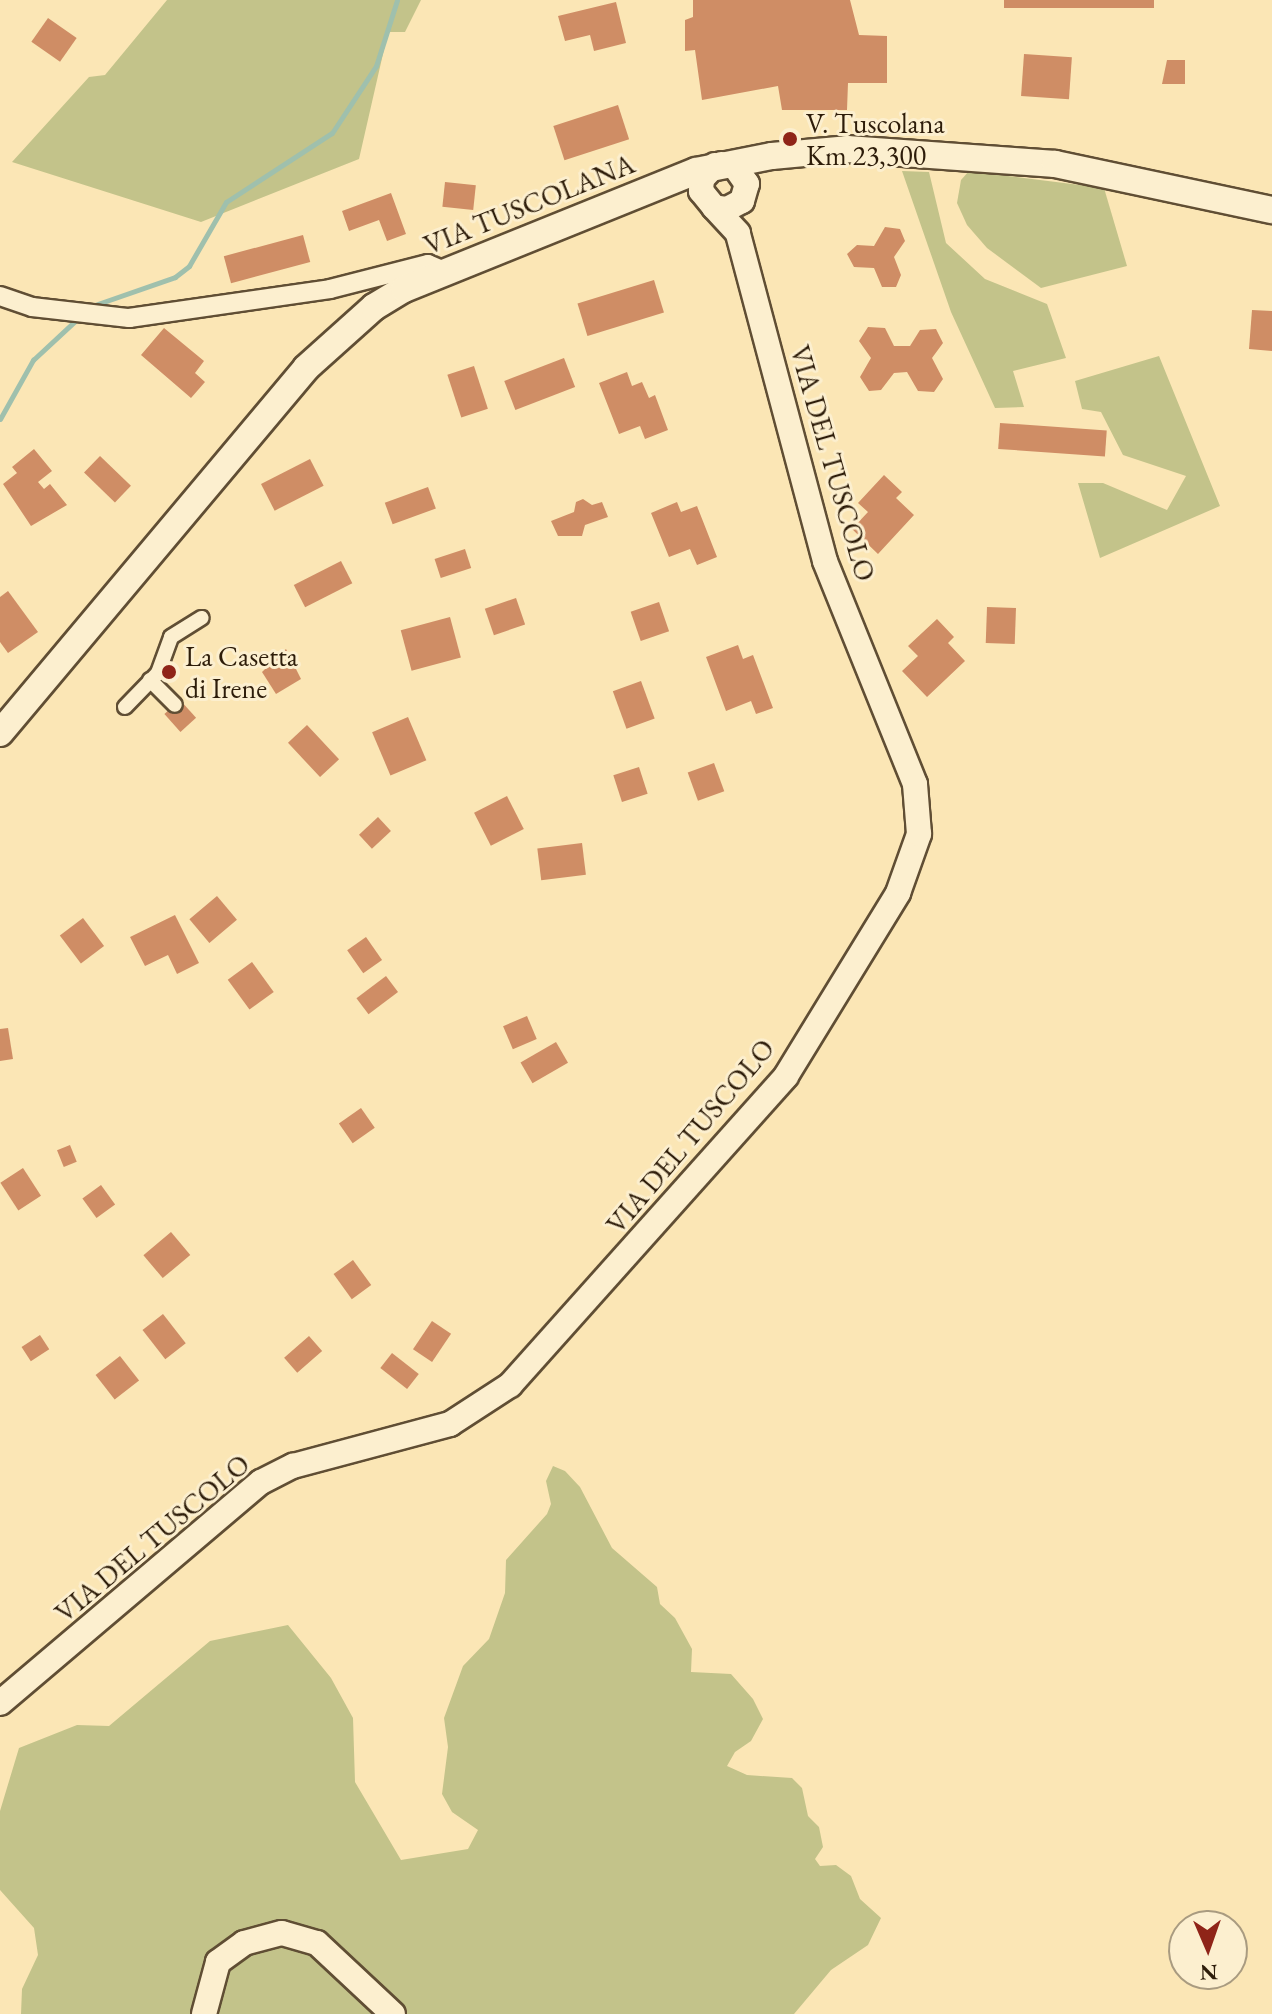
<!DOCTYPE html>
<style>
body{margin:0}
#map{position:relative;width:1272px;height:2014px;overflow:hidden;background:#fbe6b5;font-family:"EB Garamond",serif}
div>[style]{position:absolute}
.green>*{inset:0;background:#c3c38a}
.stream>*{height:5px;margin:-2.5px;padding:0 2.5px;transform-origin:2.5px;border-radius:2.5px;background:#9fc0ad}
.building>*{inset:0;background:#cf8d65;transform-origin:0 0}
.roads{filter:drop-shadow(2px 0 #604e34) drop-shadow(-2px 0 #604e34) drop-shadow(0 2px #604e34) drop-shadow(0 -2px #604e34)}
.pedestrian>*{height:14px;margin:-7px;padding:0 7px;transform-origin:7px;border-radius:7px;background:#fcefcf}
.minor>*{height:18px;margin:-9px;padding:0 9px;transform-origin:9px;border-radius:9px;background:#fcefcf}
.tertiary>*{height:24px;margin:-12px;padding:0 12px;transform-origin:12px;border-radius:12px;background:#fcefcf}
.secondary>*{height:26px;margin:-13px;padding:0 13px;transform-origin:13px;border-radius:13px;background:#fcefcf}
.dots>*{width:22px;height:22px;translate:-50% -50%;box-sizing:border-box;border:4px solid #fcefcf;border-radius:50%}
span{translate:-50% -50%;white-space:nowrap;text-align:center;line-height:1.15;-webkit-text-stroke:6px #fcefcf;paint-order:stroke}
.poi-label{font-size:28px;color:#2d1c09}
.left{translate:0 -50%;text-align:left}
.street-label{font-size:28px;color:#2d1c09}
.north{position:absolute;left:1168px;top:1910px;width:80px;height:80px;box-sizing:border-box;background:#fcefcf;border:2px solid #a99b80;border-radius:50%;rotate:178deg;font-size:22px;font-weight:700;line-height:32px;text-align:center;color:#2d1c09}
.north::after{content:'';display:block;margin:auto;width:28px;height:36px;background:#8f2418;clip-path:polygon(50% 0,100% 100%,50% 72%,0 100%)}
</style>
<div id="map">
<div class="green">
<div style="clip-path:polygon(167px 0,421px 0,405px 32px,388px 32px,359px 159px,201px 222px,12px 162px,89px 77px,105px 75px)"></div>
<div style="clip-path:polygon(902px 171px,929px 172px,946px 243px,985px 279px,1047px 304px,1066px 358px,1013px 371px,1024px 407px,995px 408px,951px 312px)"></div>
<div style="clip-path:polygon(969px 171px,1104px 188px,1127px 266px,1041px 288px,987px 248px,967px 225px,957px 203px,961px 180px)"></div>
<div style="clip-path:polygon(1159px 356px,1220px 506px,1100px 558px,1078px 483px,1103px 483px,1167px 510px,1186px 476px,1123px 455px,1101px 412px,1082px 409px,1075px 381px)"></div>
<div style="clip-path:polygon(553px 1466px,565px 1471px,580px 1487px,612px 1548px,657px 1587px,660px 1604px,675px 1618px,692px 1649px,691px 1672px,731px 1674px,753px 1699px,763px 1719px,751px 1741px,735px 1752px,727px 1766px,747px 1775px,792px 1778px,802px 1788px,808px 1816px,819px 1827px,823px 1847px,815px 1859px,820px 1866px,836px 1865px,851px 1876px,860px 1899px,881px 1918px,868px 1945px,831px 1970px,794px 2014px,21px 2014px,22px 1989px,38px 1955px,34px 1928px,0 1890px,0 1811px,19px 1748px,77px 1725px,109px 1726px,210px 1641px,288px 1625px,331px 1678px,353px 1718px,355px 1782px,401px 1860px,468px 1849px,478px 1830px,452px 1812px,442px 1794px,448px 1747px,444px 1718px,463px 1666px,489px 1639px,505px 1593px,506px 1560px,547px 1514px,551px 1504px,546px 1481px)"></div>
</div>
<div class="stream">
<div style="left:89px;top:307px;width:91px;rotate:-19.2deg"></div>
<div style="left:175px;top:277px;width:18px;rotate:-38deg"></div>
<div style="left:189px;top:266px;width:74px;rotate:-60deg"></div>
<div style="left:226px;top:202px;width:126px;rotate:-33.1deg"></div>
<div style="left:332px;top:133px;width:80px;rotate:-56.7deg"></div>
<div style="left:376px;top:66px;width:69px;rotate:-72.3deg"></div>
<div style="left:0;top:419px;width:68px;rotate:-60.8deg"></div>
<div style="left:33px;top:360px;width:59px;rotate:-42.9deg"></div>
</div>
<div class="building">
<div style="clip-path:polygon(693px 0,850px 0,859px 35px,887px 36px,887px 83px,848px 83px,847px 110px,782px 110px,778px 86px,702px 100px,695px 50px,685px 51px,685px 20px,693px 17px)"></div>
<div style="left:1004px;top:0;width:150px;height:8px"></div>
<div style="clip-path:polygon(616px 2px,626px 43px,594px 51px,590px 35px,565px 41px,558px 16px)"></div>
<div style="left:48px;top:18px;width:35px;height:29px;rotate:35deg"></div>
<div style="left:1024px;top:54px;width:48px;height:42px;rotate:4deg"></div>
<div style="clip-path:polygon(1167px 60px,1185px 60px,1185px 84px,1162px 84px)"></div>
<div style="left:618px;top:105px;width:36px;height:68px;rotate:72deg"></div>
<div style="left:445px;top:182px;width:31px;height:25px;rotate:6deg"></div>
<div style="clip-path:polygon(391px 193px,406px 234px,387px 241px,379px 220px,349px 231px,342px 211px)"></div>
<div style="clip-path:polygon(885px 227px,900px 229px,905px 241px,894px 257px,901px 275px,896px 287px,882px 287px,874px 268px,854px 267px,847px 254px,857px 245px,874px 246px)"></div>
<div style="left:303px;top:235px;width:28px;height:82px;rotate:75deg"></div>
<div style="left:654px;top:280px;width:34px;height:80px;rotate:73deg"></div>
<div style="clip-path:polygon(1252px 310px,1272px 311px,1272px 351px,1249px 349px)"></div>
<div style="clip-path:polygon(868px 327px,885px 328px,894px 346px,910px 346px,920px 330px,936px 329px,943px 343px,932px 358px,943px 379px,934px 392px,918px 391px,907px 372px,894px 373px,881px 390px,869px 391px,860px 377px,871px 358px,859px 341px)"></div>
<div style="clip-path:polygon(164px 328px,204px 361px,195px 373px,205px 382px,191px 398px,141px 355px)"></div>
<div style="left:564px;top:358px;width:31px;height:64px;rotate:69deg"></div>
<div style="left:474px;top:366px;width:45px;height:28px;rotate:72deg"></div>
<div style="clip-path:polygon(627px 372px,632px 386px,642px 382px,649px 398px,655px 395px,668px 430px,645px 439px,640px 426px,619px 434px,599px 383px)"></div>
<div style="left:1000px;top:423px;width:107px;height:26px;rotate:4deg"></div>
<div style="clip-path:polygon(34px 449px,52px 471px,38px 482px,44px 489px,50px 484px,67px 505px,31px 526px,3px 484px,17px 473px,12px 467px)"></div>
<div style="left:100px;top:456px;width:43px;height:23px;rotate:44deg"></div>
<div style="left:310px;top:459px;width:30px;height:55px;rotate:63deg"></div>
<div style="clip-path:polygon(884px 475px,902px 492px,896px 498px,914px 515px,878px 554px,852px 529px,868px 512px,858px 503px)"></div>
<div style="left:428px;top:487px;width:23px;height:46px;rotate:70deg"></div>
<div style="clip-path:polygon(583px 499px,592px 505px,602px 502px,608px 517px,585px 525px,582px 536px,558px 536px,551px 521px,574px 512px,576px 502px)"></div>
<div style="clip-path:polygon(677px 502px,681px 512px,697px 506px,717px 557px,697px 565px,690px 549px,669px 557px,651px 513px)"></div>
<div style="left:465px;top:549px;width:20px;height:32px;rotate:72deg"></div>
<div style="left:341px;top:561px;width:25px;height:53px;rotate:63deg"></div>
<div style="clip-path:polygon(8px 591px,38px 632px,8px 653px,0 642px,0 597px)"></div>
<div style="left:516px;top:598px;width:28px;height:33px;rotate:71deg"></div>
<div style="left:659px;top:602px;width:31px;height:30px;rotate:71deg"></div>
<div style="left:987px;top:607px;width:29px;height:36px;rotate:2deg"></div>
<div style="left:450px;top:617px;width:42px;height:51px;rotate:75deg"></div>
<div style="clip-path:polygon(937px 619px,954px 637px,948px 643px,965px 661px,927px 697px,902px 671px,918px 656px,908px 646px)"></div>
<div style="clip-path:polygon(738px 645px,743px 659px,753px 655px,773px 708px,756px 714px,751px 701px,726px 711px,706px 657px)"></div>
<div style="clip-path:polygon(286px 649px,301px 679px,276px 694px,262px 672px)"></div>
<div style="left:641px;top:681px;width:40px;height:30px;rotate:70deg"></div>
<div style="left:180px;top:700px;width:24px;height:21px;rotate:48deg"></div>
<div style="left:408px;top:717px;width:47px;height:39px;rotate:67deg"></div>
<div style="left:307px;top:725px;width:47px;height:26px;rotate:47deg"></div>
<div style="left:714px;top:763px;width:30px;height:28px;rotate:70deg"></div>
<div style="left:639px;top:767px;width:28px;height:27px;rotate:72deg"></div>
<div style="left:507px;top:796px;width:37px;height:37px;rotate:63deg"></div>
<div style="left:378px;top:817px;width:19px;height:26px;rotate:47deg"></div>
<div style="left:582px;top:843px;width:32px;height:45px;rotate:83deg"></div>
<div style="left:217px;top:896px;width:31px;height:36px;rotate:50deg"></div>
<div style="clip-path:polygon(175px 915px,199px 963px,177px 974px,168px 955px,145px 966px,130px 937px)"></div>
<div style="left:83px;top:918px;width:35px;height:29px;rotate:53deg"></div>
<div style="left:366px;top:937px;width:28px;height:23px;rotate:55deg"></div>
<div style="left:252px;top:962px;width:37px;height:30px;rotate:54deg"></div>
<div style="left:386px;top:976px;width:20px;height:37px;rotate:53deg"></div>
<div style="left:527px;top:1016px;width:25px;height:26px;rotate:67deg"></div>
<div style="clip-path:polygon(8px 1028px,13px 1059px,0 1061px,0 1029px)"></div>
<div style="left:556px;top:1042px;width:24px;height:41px;rotate:60deg"></div>
<div style="left:361px;top:1108px;width:24px;height:27px;rotate:55deg"></div>
<div style="left:70px;top:1145px;width:18px;height:14px;rotate:68deg"></div>
<div style="left:23px;top:1168px;width:33px;height:27px;rotate:57deg"></div>
<div style="left:101px;top:1185px;width:24px;height:23px;rotate:54deg"></div>
<div style="left:171px;top:1232px;width:30px;height:36px;rotate:50deg"></div>
<div style="left:353px;top:1260px;width:31px;height:24px;rotate:54deg"></div>
<div style="left:163px;top:1314px;width:37px;height:26px;rotate:52deg"></div>
<div style="left:432px;top:1321px;width:23px;height:34px;rotate:34deg"></div>
<div style="left:40px;top:1335px;width:17px;height:22px;rotate:57deg"></div>
<div style="left:309px;top:1336px;width:20px;height:33px;rotate:49deg"></div>
<div style="left:392px;top:1353px;width:34px;height:19px;rotate:38deg"></div>
<div style="left:120px;top:1356px;width:31px;height:31px;rotate:52deg"></div>
</div>
<div class="roads">
<div class="pedestrian">
<div style="left:150px;top:680px;width:35px;rotate:45deg"></div>
<div style="left:125px;top:707px;width:47px;rotate:-45.9deg"></div>
<div style="left:158px;top:673px;width:38px;rotate:-70deg"></div>
<div style="left:171px;top:637px;width:36px;rotate:-32deg"></div>
</div>
<div class="minor">
<div style="left:0;top:296px;width:34px;rotate:19deg"></div>
<div style="left:32px;top:307px;width:98px;rotate:6.5deg"></div>
<div style="left:129px;top:318px;width:203px;rotate:-8.2deg"></div>
<div style="left:330px;top:289px;width:101px;rotate:-14.3deg"></div>
<div style="left:428px;top:264px;width:21px;rotate:23deg"></div>
</div>
<div class="tertiary">
<div style="left:715px;top:165px;width:19px;rotate:133deg"></div>
<div style="left:702px;top:179px;width:12px;rotate:95deg"></div>
<div style="left:701px;top:191px;width:21px;rotate:51deg"></div>
<div style="left:714px;top:207px;width:13px;rotate:9deg"></div>
<div style="left:727px;top:209px;width:17px;rotate:-28deg"></div>
<div style="left:742px;top:201px;width:18px;rotate:-74deg"></div>
<div style="left:747px;top:184px;width:21px;rotate:-125deg"></div>
<div style="left:735px;top:167px;width:14px;rotate:-168deg"></div>
<div style="left:0;top:1703px;width:342px;rotate:-40.3deg"></div>
<div style="left:261px;top:1482px;width:36px;rotate:-27deg"></div>
<div style="left:293px;top:1466px;width:163px;rotate:-15deg"></div>
<div style="left:450px;top:1424px;width:72px;rotate:-33deg"></div>
<div style="left:510px;top:1385px;width:414px;rotate:-48.2deg"></div>
<div style="left:786px;top:1076px;width:215px;rotate:-58.5deg"></div>
<div style="left:898px;top:893px;width:63px;rotate:-70.4deg"></div>
<div style="left:919px;top:834px;width:50px;rotate:-94.6deg"></div>
<div style="left:915px;top:784px;width:240px;rotate:-112deg"></div>
<div style="left:825px;top:561px;width:339px;rotate:-104.9deg"></div>
<div style="left:738px;top:233px;width:35px;rotate:-133deg"></div>
<div style="left:204px;top:2014px;width:54px;rotate:-74.9deg"></div>
<div style="left:218px;top:1962px;width:32px;rotate:-36deg"></div>
<div style="left:244px;top:1943px;width:39px;rotate:-15deg"></div>
<div style="left:282px;top:1933px;width:36px;rotate:16deg"></div>
<div style="left:317px;top:1943px;width:104px;rotate:43.1deg"></div>
</div>
<div class="secondary">
<div style="left:0;top:733px;width:476px;rotate:-50deg"></div>
<div style="left:306px;top:368px;width:91px;rotate:-41.9deg"></div>
<div style="left:374px;top:307px;width:35px;rotate:-31deg"></div>
<div style="left:404px;top:289px;width:315px;rotate:-22deg"></div>
<div style="left:696px;top:171px;width:77px;rotate:-11.2deg"></div>
<div style="left:772px;top:156px;width:75px;rotate:-5.3deg"></div>
<div style="left:847px;top:149px;width:209px;rotate:4.1deg"></div>
<div style="left:1055px;top:164px;width:222px;rotate:12deg"></div>
</div>
</div>
<div class="dots">
<div style="left:790px;top:139px;background:#8f2418"></div>
<div style="left:169px;top:672px;background:#8f2418"></div>
</div>
<div class="poi-label">
<span class="left" style="left:806px;top:139px">V. Tuscolana<br>Km 23,300</span>
<span class="left" style="left:185px;top:672px">La Casetta<br>di Irene</span>
</div>
<div class="street-label">
<span style="left:529px;top:204px;rotate:-22deg">VIA TUSCOLANA</span>
<span style="left:833px;top:463px;rotate:74deg">VIA DEL TUSCOLO</span>
<span style="left:690px;top:1136px;rotate:-50deg">VIA DEL TUSCOLO</span>
<span style="left:152px;top:1538px;rotate:-40deg">VIA DEL TUSCOLO</span>
</div>
<div class="north">N</div>
</div>
